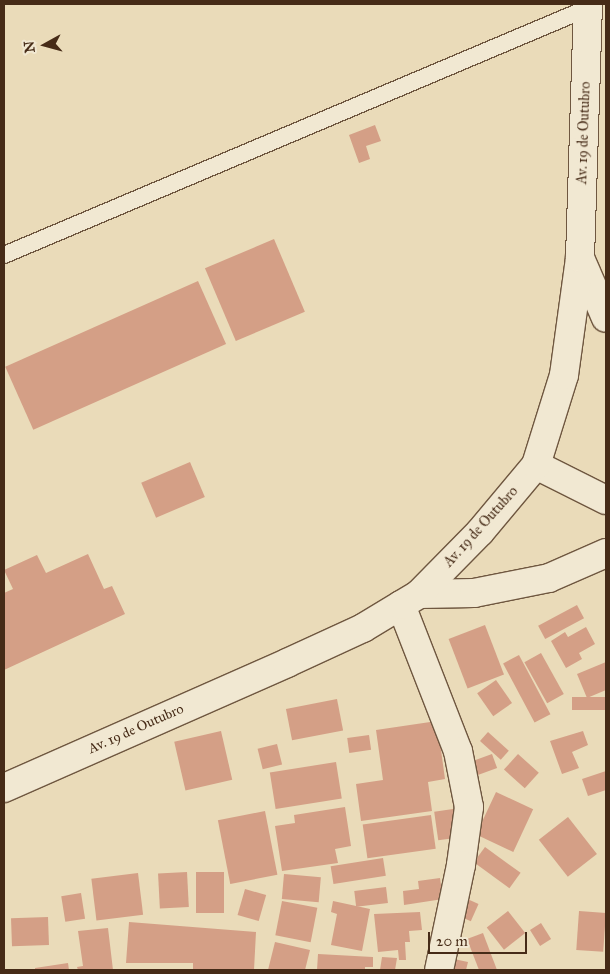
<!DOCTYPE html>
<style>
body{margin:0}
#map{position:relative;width:610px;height:974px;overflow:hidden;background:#eadbb9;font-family:"IM FELL Great Primer",serif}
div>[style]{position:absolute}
.building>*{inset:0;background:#d49f86;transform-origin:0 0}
.roads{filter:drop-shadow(1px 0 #6f5740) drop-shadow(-1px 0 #6f5740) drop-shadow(0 1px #6f5740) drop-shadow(0 -1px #6f5740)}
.lane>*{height:16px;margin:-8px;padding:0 8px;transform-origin:8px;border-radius:8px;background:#f1e8d2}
.street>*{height:28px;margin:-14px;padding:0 14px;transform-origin:14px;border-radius:14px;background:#f1e8d2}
.secondary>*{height:28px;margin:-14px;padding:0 14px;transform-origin:14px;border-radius:14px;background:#f1e8d2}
span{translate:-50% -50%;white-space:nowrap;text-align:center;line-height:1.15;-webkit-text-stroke:4px #f1e8d2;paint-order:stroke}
.street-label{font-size:14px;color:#462b17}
.frame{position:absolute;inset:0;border:5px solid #462b17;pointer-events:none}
.north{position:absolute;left:20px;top:20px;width:50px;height:50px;-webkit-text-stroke:4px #f1e8d2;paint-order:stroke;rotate:263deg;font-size:14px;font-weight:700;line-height:20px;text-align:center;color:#462b17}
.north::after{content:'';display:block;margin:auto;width:18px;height:22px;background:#462b17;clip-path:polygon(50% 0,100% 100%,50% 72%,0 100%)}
.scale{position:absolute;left:428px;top:932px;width:99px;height:22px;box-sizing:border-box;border:2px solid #462b17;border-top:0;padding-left:6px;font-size:15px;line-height:18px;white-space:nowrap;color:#462b17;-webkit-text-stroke:4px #f1e8d2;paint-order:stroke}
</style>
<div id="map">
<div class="building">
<div style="clip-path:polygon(375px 125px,381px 141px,366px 146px,370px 159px,359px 163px,349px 135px)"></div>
<div style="left:274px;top:239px;width:79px;height:75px;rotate:67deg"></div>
<div style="left:198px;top:281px;width:69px;height:211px;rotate:66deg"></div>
<div style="left:190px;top:462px;width:38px;height:53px;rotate:67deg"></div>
<div style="clip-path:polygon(88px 554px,104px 589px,112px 586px,125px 614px,4px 670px,4px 593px,13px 589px,4px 570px,37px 555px,46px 573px)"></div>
<div style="left:577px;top:605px;width:15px;height:44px;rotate:62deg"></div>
<div style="left:485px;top:625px;width:53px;height:39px;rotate:69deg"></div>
<div style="clip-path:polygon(586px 627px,595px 644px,579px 653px,582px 659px,566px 668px,551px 641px,565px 632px,568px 637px)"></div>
<div style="left:541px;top:653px;width:47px;height:19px;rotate:61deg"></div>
<div style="left:519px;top:655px;width:67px;height:18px;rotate:62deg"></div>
<div style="clip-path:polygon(606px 662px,606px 690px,587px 698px,577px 674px)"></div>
<div style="left:496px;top:680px;width:28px;height:23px;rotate:55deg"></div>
<div style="left:606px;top:697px;width:13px;height:34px;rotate:90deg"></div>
<div style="left:337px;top:699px;width:32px;height:52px;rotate:79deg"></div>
<div style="clip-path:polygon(437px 721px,445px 779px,428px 782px,432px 811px,361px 821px,356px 784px,383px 780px,376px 730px)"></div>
<div style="left:221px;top:731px;width:50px;height:48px;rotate:77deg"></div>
<div style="clip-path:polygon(583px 731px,588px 745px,572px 752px,579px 768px,562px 774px,550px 741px)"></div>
<div style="left:488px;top:732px;width:28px;height:12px;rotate:42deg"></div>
<div style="left:369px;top:735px;width:15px;height:22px;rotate:82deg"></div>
<div style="left:277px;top:744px;width:21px;height:20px;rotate:76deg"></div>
<div style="left:492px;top:754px;width:15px;height:30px;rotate:70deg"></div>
<div style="left:518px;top:754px;width:28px;height:21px;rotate:42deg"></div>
<div style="left:336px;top:762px;width:37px;height:67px;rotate:81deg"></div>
<div style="clip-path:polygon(606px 771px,606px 790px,588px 796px,582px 779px)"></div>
<div style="left:496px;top:792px;width:41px;height:47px;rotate:25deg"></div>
<div style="clip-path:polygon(345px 807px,351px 846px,335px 849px,338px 863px,282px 871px,275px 826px,295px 823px,294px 815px)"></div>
<div style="left:453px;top:809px;width:29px;height:19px;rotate:82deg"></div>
<div style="left:265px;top:811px;width:65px;height:48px;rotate:79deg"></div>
<div style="left:431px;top:815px;width:34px;height:69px;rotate:82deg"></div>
<div style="left:568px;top:817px;width:47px;height:37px;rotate:52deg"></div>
<div style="left:485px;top:847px;width:44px;height:19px;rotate:36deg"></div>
<div style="left:383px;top:858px;width:18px;height:53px;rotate:81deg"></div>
<div style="left:187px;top:872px;width:35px;height:29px;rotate:87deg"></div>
<div style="left:196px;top:872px;width:28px;height:41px"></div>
<div style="left:138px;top:873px;width:42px;height:47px;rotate:83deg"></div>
<div style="left:284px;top:874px;width:37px;height:25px;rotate:5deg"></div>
<div style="clip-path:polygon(440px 878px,443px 899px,404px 905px,403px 891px,419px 889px,418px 881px)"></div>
<div style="left:386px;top:887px;width:16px;height:32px;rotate:83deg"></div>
<div style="left:245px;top:889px;width:22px;height:27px;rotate:16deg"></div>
<div style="left:81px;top:893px;width:26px;height:20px;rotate:81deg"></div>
<div style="left:463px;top:897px;width:17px;height:19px;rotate:24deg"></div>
<div style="left:282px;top:901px;width:36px;height:35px;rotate:11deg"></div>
<div style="clip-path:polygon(333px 901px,370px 909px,362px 951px,331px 945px,337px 914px,331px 912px)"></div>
<div style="left:508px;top:911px;width:28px;height:27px;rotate:52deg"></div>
<div style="left:579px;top:911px;width:27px;height:39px;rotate:4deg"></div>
<div style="clip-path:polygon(420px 912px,422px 930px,409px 931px,410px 942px,405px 942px,406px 960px,399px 960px,398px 950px,378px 952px,374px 914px)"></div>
<div style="left:48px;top:917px;width:28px;height:37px;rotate:88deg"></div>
<div style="clip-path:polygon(129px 922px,256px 932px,254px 970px,193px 970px,193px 963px,126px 963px)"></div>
<div style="left:541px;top:923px;width:19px;height:13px;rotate:58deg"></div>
<div style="clip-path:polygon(108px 928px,113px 970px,78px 970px,77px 967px,83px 966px,78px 931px)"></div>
<div style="clip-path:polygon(483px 933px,497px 970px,479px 970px,467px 939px)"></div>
<div style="clip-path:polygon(275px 942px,310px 950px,305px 970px,268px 970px)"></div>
<div style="clip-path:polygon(318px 954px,373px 957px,373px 967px,365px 967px,365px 970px,317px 970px)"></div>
<div style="clip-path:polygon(382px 957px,397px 958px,395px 970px,380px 970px)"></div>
<div style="clip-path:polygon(449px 958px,468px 962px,466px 970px,447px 970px)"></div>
<div style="clip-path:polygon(68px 963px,69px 970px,35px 970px,35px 968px)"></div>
</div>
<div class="roads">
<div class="lane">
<div style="left:4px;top:255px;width:634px;rotate:-22.93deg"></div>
</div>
<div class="street">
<div style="left:536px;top:465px;width:78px;rotate:26.6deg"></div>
<div style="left:401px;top:605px;width:157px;rotate:68.7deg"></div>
<div style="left:458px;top:751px;width:57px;rotate:78.9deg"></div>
<div style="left:469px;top:807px;width:59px;rotate:97.9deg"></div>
<div style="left:461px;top:865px;width:107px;rotate:101.8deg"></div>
</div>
<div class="secondary">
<div style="left:580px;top:258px;width:65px;rotate:66.6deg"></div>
<div style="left:419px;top:594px;width:55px;rotate:-1deg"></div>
<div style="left:474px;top:593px;width:76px;rotate:-11.3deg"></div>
<div style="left:549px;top:578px;width:62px;rotate:-23.7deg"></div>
<div style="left:4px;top:788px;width:309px;rotate:-23.8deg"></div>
<div style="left:287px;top:663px;width:84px;rotate:-24.7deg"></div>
<div style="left:363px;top:628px;width:44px;rotate:-31.2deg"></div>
<div style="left:401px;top:605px;width:21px;rotate:-31deg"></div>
<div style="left:419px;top:594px;width:87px;rotate:-45.5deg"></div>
<div style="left:480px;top:532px;width:87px;rotate:-50.1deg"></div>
<div style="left:536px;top:465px;width:94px;rotate:-72.7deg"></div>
<div style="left:564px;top:375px;width:118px;rotate:-82.2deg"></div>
<div style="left:580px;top:258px;width:254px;rotate:-88.2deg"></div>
</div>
</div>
<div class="street-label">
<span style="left:584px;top:133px;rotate:-88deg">Av. 19 de Outubro</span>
<span style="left:481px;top:527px;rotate:-48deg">Av. 19 de Outubro</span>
<span style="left:136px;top:729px;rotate:-24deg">Av. 19 de Outubro</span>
</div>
<div class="frame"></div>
<div class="north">N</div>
<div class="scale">20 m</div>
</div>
